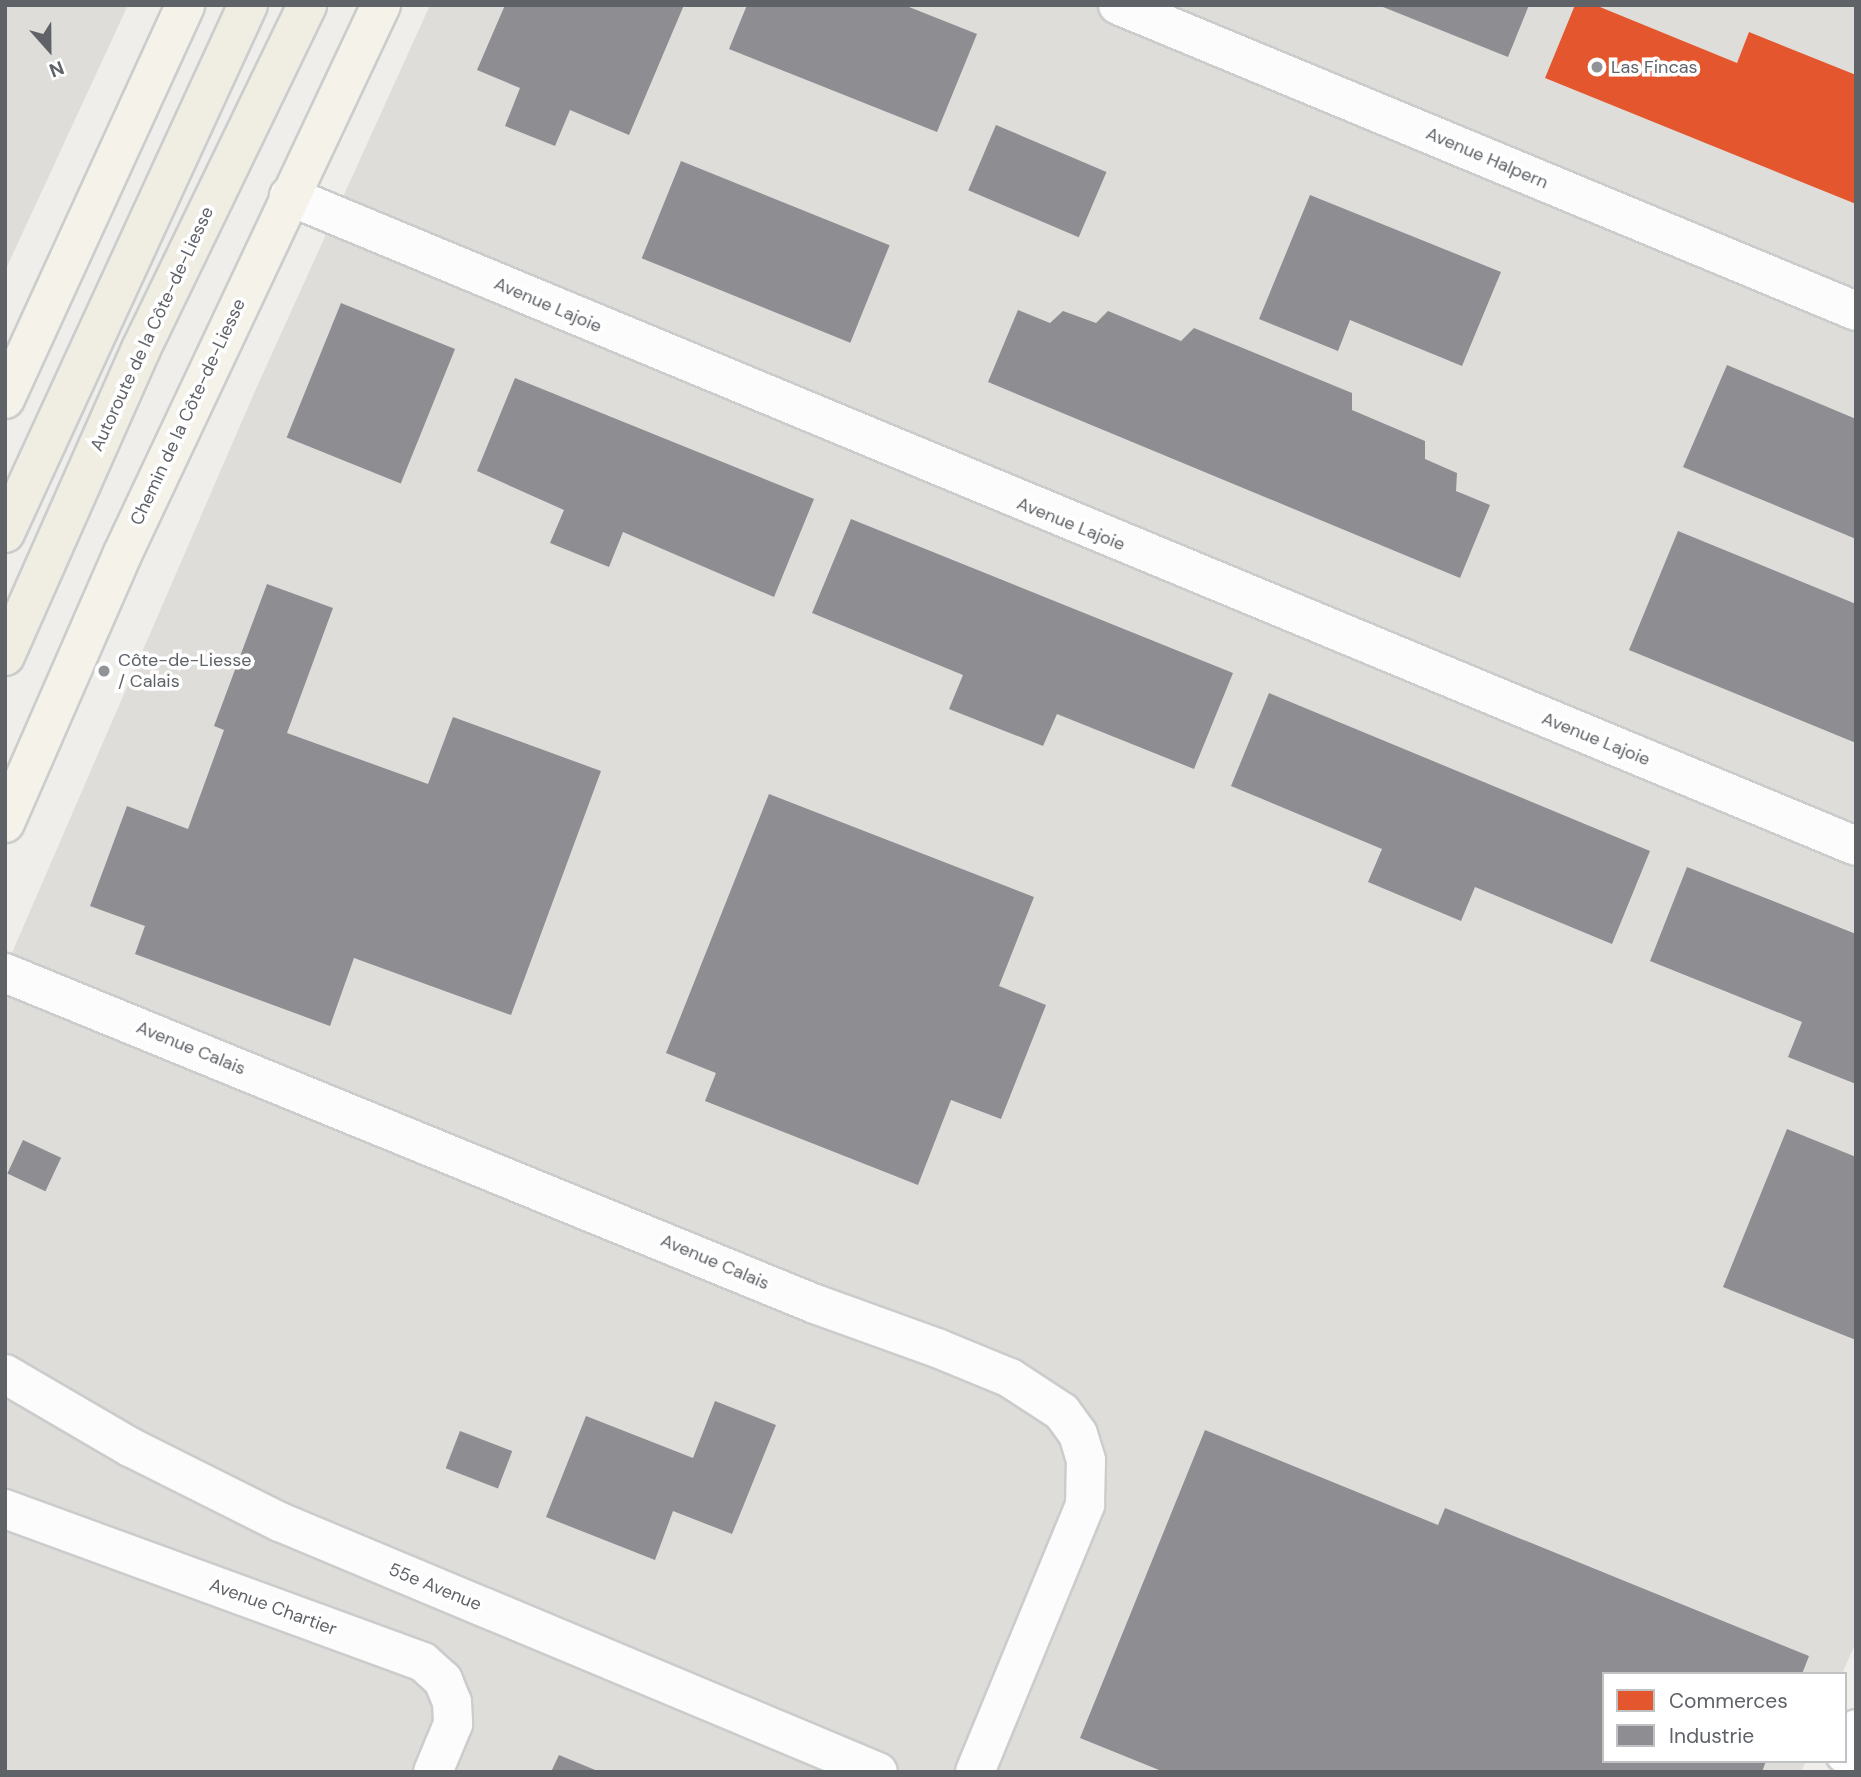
<!DOCTYPE html>
<meta charset="utf-8">
<style>
body{margin:0}
#map{position:relative;width:1861px;height:1777px;overflow:hidden;background:#efeeea;font-family:"DM Sans",sans-serif}
div>[style]{position:absolute}
.industrial>*{inset:0;background:#dfddda}
.shops>*{inset:0;background:#e4572e}
.industry>*{inset:0;background:#8d8d92;transform-origin:0 0}
.roads{filter:drop-shadow(2px 0 #cbcccc) drop-shadow(-2px 0 #cbcccc) drop-shadow(0 2px #cbcccc) drop-shadow(0 -2px #cbcccc)}
.minor>*{height:38px;margin:-19px;padding:0 19px;transform-origin:19px;border-radius:19px;background:#fdfcfc}
.major>*{height:38px;margin:-19px;padding:0 19px;transform-origin:19px;border-radius:19px;background:#f4f2e9}
.highway>*{height:38px;margin:-19px;padding:0 19px;transform-origin:19px;border-radius:19px;background:#f0ede3}
.dots>*{width:19px;height:19px;translate:-50% -50%;box-sizing:border-box;border:4px solid #fff;border-radius:50%}
span{translate:-50% -50%;white-space:nowrap;text-align:center;line-height:1.15;-webkit-text-stroke:7px #fff;paint-order:stroke}
.poi-label{font-size:18px;color:#5f6368}
.left{translate:0 -50%;text-align:left}
.street-label{font-size:18px;color:#5f6368}
.frame{position:absolute;inset:0;border:7px solid #5f6368;pointer-events:none}
.legend{position:absolute;left:1602px;top:1672px;width:245px;height:91px;box-sizing:border-box;background:#fff;border:2px solid #bfc1c3;margin:0;padding:9px 12px;list-style:none;font-size:21px;color:#5f6368}
.legend li{display:flex;align-items:center;gap:14px;height:35px}
.legend b{width:35px;border:2px solid #bfc1c3}
.north{position:absolute;left:14px;top:14px;width:70px;height:70px;-webkit-text-stroke:5px #fff;paint-order:stroke;rotate:159deg;font-size:19px;font-weight:700;line-height:28px;text-align:center;color:#5f6368}
.north::after{content:'';display:block;margin:auto;width:24px;height:32px;background:#5f6368;clip-path:polygon(50% 0,100% 100%,50% 72%,0 100%)}
</style>
<div id="map">
<div class="industrial">
<div style="clip-path:polygon(5px 5px,128px 5px,5px 271px)"></div>
<div style="clip-path:polygon(430px 5px,1856px 5px,1856px 1642px,1842px 1674px,1604px 1674px,1604px 1761px,1806px 1761px,1801px 1772px,5px 1772px,5px 969px,255px 391px)"></div>
</div>
<div class="shops">
<div style="clip-path:polygon(1575px 5px,1595px 5px,1737px 63px,1749px 32px,1856px 75px,1856px 204px,1545px 78px)"></div>
</div>
<div class="industry">
<div style="clip-path:polygon(505px 5px,684px 5px,629px 135px,570px 110px,555px 146px,505px 126px,520px 88px,477px 70px)"></div>
<div style="clip-path:polygon(747px 5px,904px 5px,977px 34px,937px 132px,729px 49px)"></div>
<div style="clip-path:polygon(1378px 5px,1529px 5px,1508px 57px)"></div>
<div style="left:996px;top:125px;width:120px;height:71px;rotate:23deg"></div>
<div style="left:681px;top:161px;width:225px;height:105px;rotate:22deg"></div>
<div style="clip-path:polygon(1310px 195px,1501px 272px,1462px 366px,1350px 320px,1338px 351px,1259px 319px)"></div>
<div style="left:341px;top:303px;width:123px;height:145px;rotate:22deg"></div>
<div style="clip-path:polygon(1018px 310px,1050px 323px,1063px 311px,1096px 323px,1108px 311px,1181px 341px,1194px 328px,1352px 393px,1352px 410px,1425px 441px,1425px 459px,1457px 473px,1456px 491px,1490px 505px,1460px 578px,988px 382px)"></div>
<div style="clip-path:polygon(1727px 365px,1856px 419px,1856px 539px,1683px 467px)"></div>
<div style="clip-path:polygon(515px 378px,814px 499px,774px 597px,623px 532px,609px 567px,550px 543px,564px 510px,477px 471px)"></div>
<div style="clip-path:polygon(851px 519px,1233px 673px,1194px 769px,1057px 714px,1043px 746px,949px 709px,963px 675px,812px 613px)"></div>
<div style="clip-path:polygon(1678px 531px,1856px 604px,1856px 743px,1629px 650px)"></div>
<div style="clip-path:polygon(267px 584px,333px 608px,287px 733px,428px 784px,453px 717px,601px 771px,511px 1015px,354px 958px,330px 1026px,135px 954px,145px 926px,90px 906px,127px 806px,188px 829px,224px 730px,214px 726px)"></div>
<div style="clip-path:polygon(1269px 693px,1650px 851px,1612px 944px,1475px 887px,1461px 921px,1368px 882px,1382px 849px,1231px 786px)"></div>
<div style="clip-path:polygon(769px 794px,1034px 897px,999px 986px,1046px 1005px,1001px 1119px,951px 1100px,918px 1185px,705px 1101px,716px 1073px,666px 1053px)"></div>
<div style="clip-path:polygon(1687px 867px,1856px 934px,1856px 1084px,1788px 1057px,1802px 1022px,1650px 961px)"></div>
<div style="clip-path:polygon(1787px 1129px,1856px 1157px,1856px 1340px,1723px 1287px)"></div>
<div style="left:23px;top:1140px;width:42px;height:37px;rotate:25deg"></div>
<div style="clip-path:polygon(715px 1401px,776px 1425px,732px 1534px,673px 1511px,655px 1560px,546px 1517px,586px 1416px,693px 1458px)"></div>
<div style="clip-path:polygon(1205px 1430px,1438px 1525px,1445px 1508px,1809px 1656px,1802px 1674px,1604px 1674px,1604px 1761px,1766px 1761px,1762px 1772px,1164px 1772px,1080px 1738px)"></div>
<div style="left:460px;top:1431px;width:56px;height:40px;rotate:21deg"></div>
<div style="clip-path:polygon(559px 1755px,600px 1772px,551px 1772px)"></div>
</div>
<div class="roads">
<div class="minor">
<div style="left:1118px;top:5px;width:799px;rotate:22.52deg"></div>
<div style="left:289px;top:196px;width:1696px;rotate:22.53deg"></div>
<div style="left:5px;top:973px;width:875px;rotate:22.23deg"></div>
<div style="left:815px;top:1304px;width:130px;rotate:19.8deg"></div>
<div style="left:937px;top:1348px;width:79px;rotate:22.3deg"></div>
<div style="left:1010px;top:1378px;width:62px;rotate:33.2deg"></div>
<div style="left:1062px;top:1412px;width:27px;rotate:54deg"></div>
<div style="left:1078px;top:1434px;width:27px;rotate:73deg"></div>
<div style="left:1086px;top:1460px;width:45px;rotate:91.3deg"></div>
<div style="left:1085px;top:1505px;width:289px;rotate:112.4deg"></div>
<div style="left:5px;top:1374px;width:145px;rotate:30.3deg"></div>
<div style="left:130px;top:1447px;width:168px;rotate:26.6deg"></div>
<div style="left:280px;top:1522px;width:648px;rotate:22.69deg"></div>
<div style="left:5px;top:1509px;width:445px;rotate:20.1deg"></div>
<div style="left:423px;top:1662px;width:27px;rotate:42deg"></div>
<div style="left:443px;top:1680px;width:24px;rotate:68deg"></div>
<div style="left:452px;top:1702px;width:22px;rotate:87deg"></div>
<div style="left:453px;top:1724px;width:52px;rotate:112.6deg"></div>
<div style="left:1845px;top:1754px;width:27px;rotate:-66deg"></div>
</div>
<div class="major">
<div style="left:5px;top:399px;width:433px;rotate:-65.4deg"></div>
<div style="left:5px;top:823px;width:292px;rotate:-66.4deg"></div>
<div style="left:122px;top:555px;width:608px;rotate:-64.78deg"></div>
</div>
<div class="highway">
<div style="left:5px;top:533px;width:581px;rotate:-65.29deg"></div>
<div style="left:5px;top:656px;width:336px;rotate:-66.1deg"></div>
<div style="left:141px;top:349px;width:382px;rotate:-64.2deg"></div>
</div>
</div>
<div class="dots">
<div style="left:1597px;top:67px;background:#919496"></div>
<div style="left:104px;top:671px;background:#919496"></div>
</div>
<div class="poi-label">
<span class="left" style="left:1611px;top:67px">Las Fincas</span>
<span class="left" style="left:118px;top:671px">Côte-de-Liesse<br>/ Calais</span>
</div>
<div class="street-label">
<span style="left:1487px;top:158px;rotate:23deg">Avenue Halpern</span>
<span style="left:548px;top:305px;rotate:23deg">Avenue Lajoie</span>
<span style="left:152px;top:329px;rotate:-65deg">Autoroute de la Côte-de-Liesse</span>
<span style="left:188px;top:412px;rotate:-65deg">Chemin de la Côte-de-Liesse</span>
<span style="left:1071px;top:524px;rotate:22deg">Avenue Lajoie</span>
<span style="left:1596px;top:739px;rotate:22deg">Avenue Lajoie</span>
<span style="left:191px;top:1048px;rotate:22deg">Avenue Calais</span>
<span style="left:715px;top:1262px;rotate:23deg">Avenue Calais</span>
<span style="left:435px;top:1587px;rotate:22deg">55e Avenue</span>
<span style="left:273px;top:1607px;rotate:20deg">Avenue Chartier</span>
</div>
<div class="frame"></div>
<ul class="legend">
<li><b style="height:19px;background:#e4572e"></b>Commerces</li>
<li><b style="height:19px;background:#8d8d92"></b>Industrie</li>
</ul>
<div class="north">N</div>
</div>
